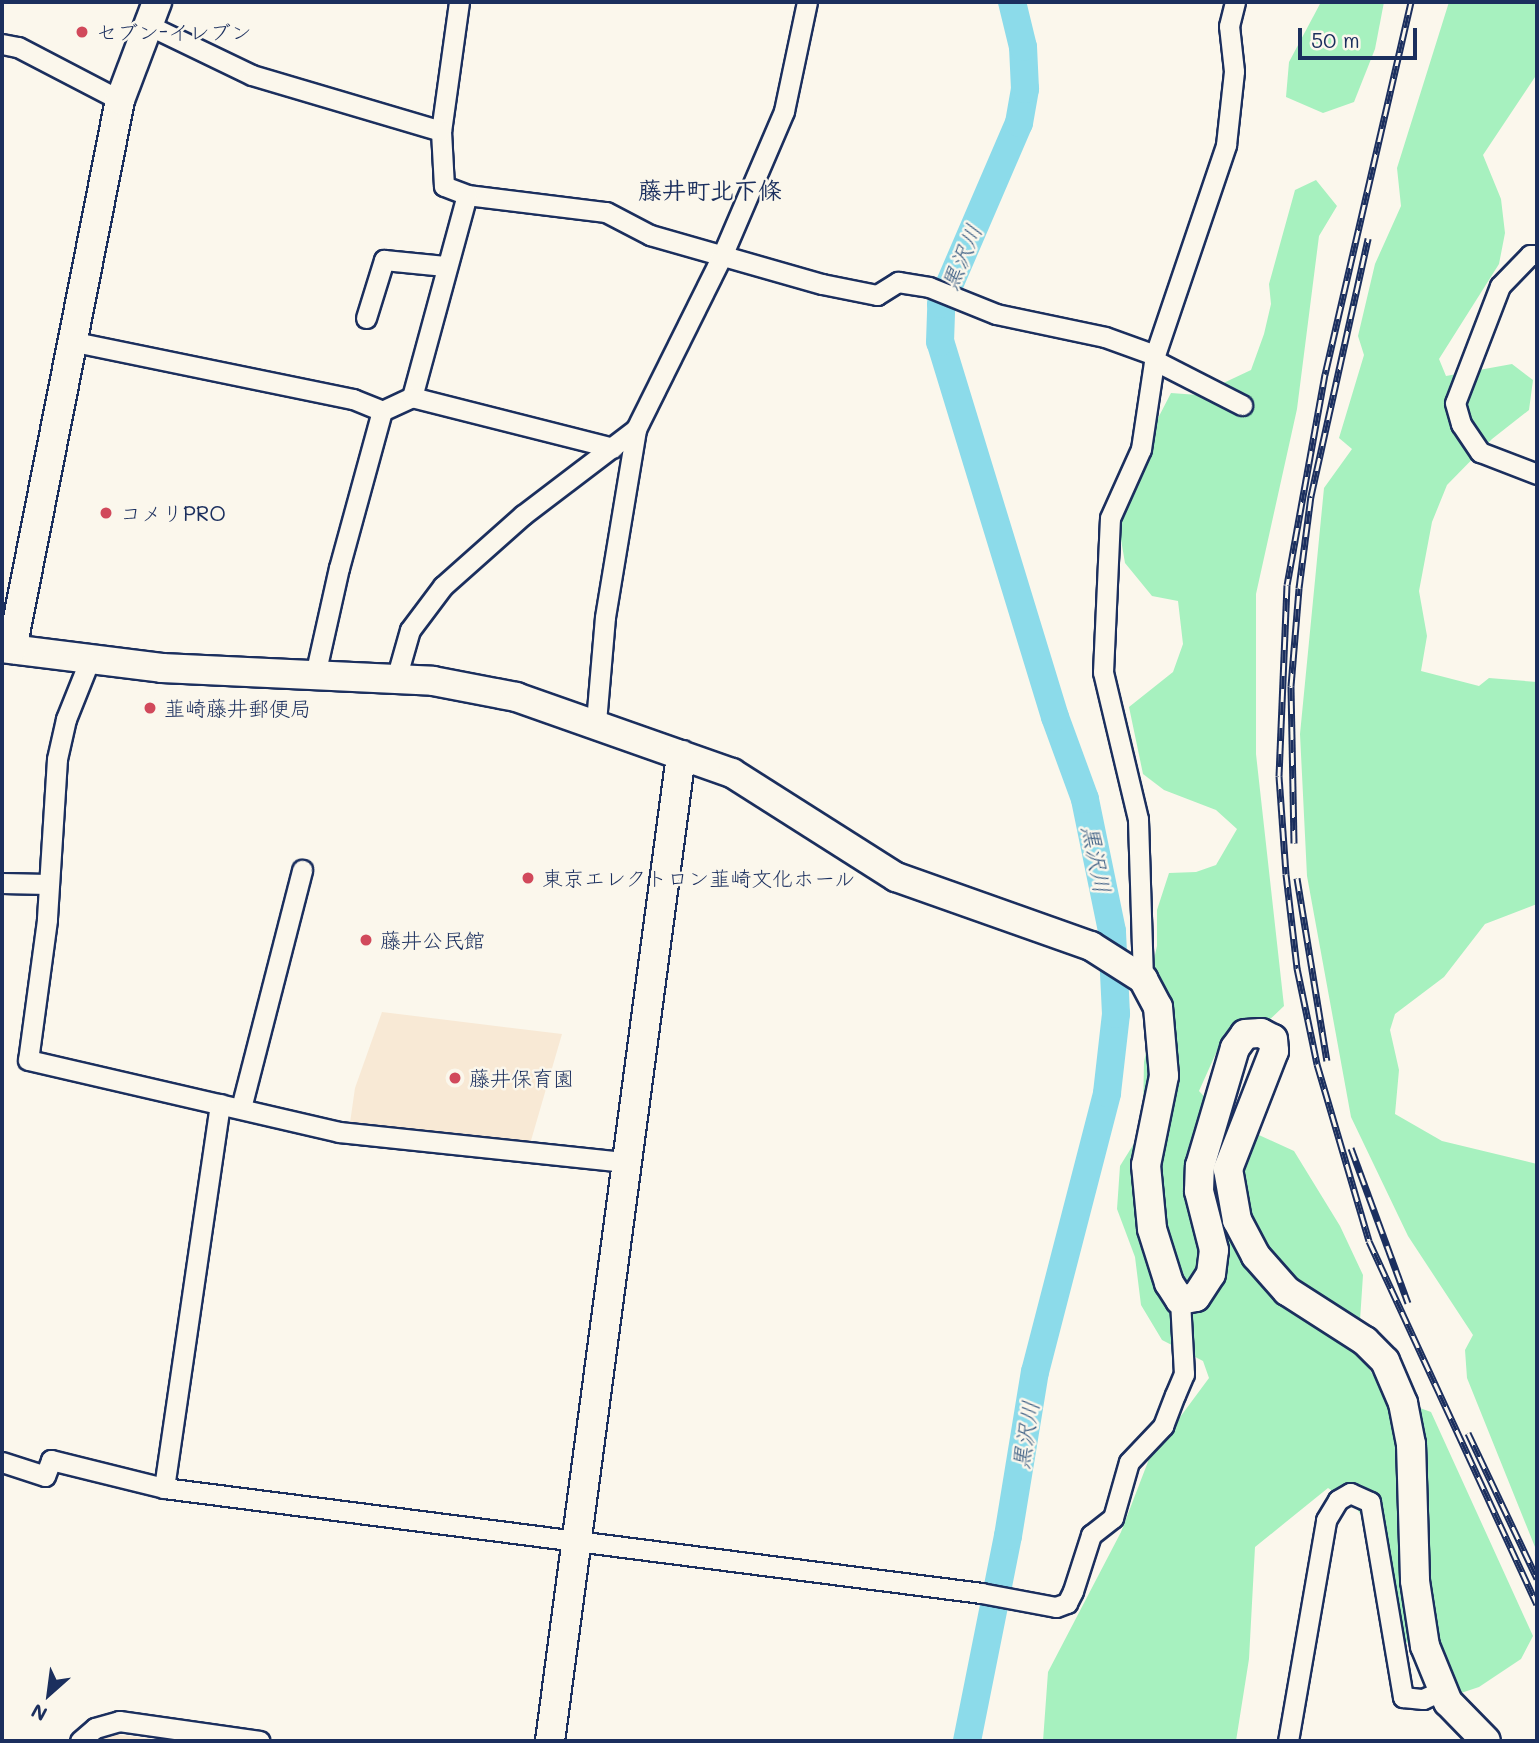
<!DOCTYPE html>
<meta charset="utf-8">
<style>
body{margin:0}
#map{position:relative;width:1539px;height:1743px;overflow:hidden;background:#fbf7ec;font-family:Mali,"Klee One",sans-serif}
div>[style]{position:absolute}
.built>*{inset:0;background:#f8e9d5}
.green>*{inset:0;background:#a7f1bf}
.river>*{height:28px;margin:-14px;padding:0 14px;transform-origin:14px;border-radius:14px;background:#8cdbea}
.roads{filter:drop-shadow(2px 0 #1b2f5e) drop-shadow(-2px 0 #1b2f5e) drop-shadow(0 2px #1b2f5e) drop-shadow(0 -2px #1b2f5e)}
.street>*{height:19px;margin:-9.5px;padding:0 9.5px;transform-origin:9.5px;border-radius:9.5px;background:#fbf7ec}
.secondary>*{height:28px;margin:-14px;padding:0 14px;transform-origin:14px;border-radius:14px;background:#fbf7ec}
.rail>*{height:7px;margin-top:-3.5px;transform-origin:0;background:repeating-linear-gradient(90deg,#fbf7ec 0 13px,#1b2f5e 0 26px);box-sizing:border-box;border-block:2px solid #1b2f5e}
.dots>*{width:19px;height:19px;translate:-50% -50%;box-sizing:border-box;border:4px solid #fbf7ec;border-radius:50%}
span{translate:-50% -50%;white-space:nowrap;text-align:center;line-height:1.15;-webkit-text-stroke:5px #fbf7ec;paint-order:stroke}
.poi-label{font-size:21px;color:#1b2f5e}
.left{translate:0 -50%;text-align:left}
.water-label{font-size:23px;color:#375a81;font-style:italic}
.quarter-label{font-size:24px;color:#1b2f5e;font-weight:700}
.frame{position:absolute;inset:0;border:4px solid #1b2f5e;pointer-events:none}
.north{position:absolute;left:14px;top:1659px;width:70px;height:70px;-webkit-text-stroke:5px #fbf7ec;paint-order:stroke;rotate:208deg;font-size:19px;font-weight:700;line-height:28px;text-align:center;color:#1b2f5e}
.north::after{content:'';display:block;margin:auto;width:24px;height:32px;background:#1b2f5e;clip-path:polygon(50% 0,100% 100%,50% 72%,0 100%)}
.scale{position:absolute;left:1298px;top:28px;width:119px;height:32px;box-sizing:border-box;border:4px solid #1b2f5e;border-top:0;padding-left:9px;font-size:21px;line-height:24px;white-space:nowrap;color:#1b2f5e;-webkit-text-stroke:5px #fbf7ec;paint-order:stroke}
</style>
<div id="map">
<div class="built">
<div style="clip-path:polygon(382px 1012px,562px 1034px,530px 1144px,350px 1123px,355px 1088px)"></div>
<div style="clip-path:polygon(112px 1734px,169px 1741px,95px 1741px)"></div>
</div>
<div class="green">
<div style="clip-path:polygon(1321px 2px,1384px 2px,1375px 49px,1354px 102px,1323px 113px,1286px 97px,1289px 62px)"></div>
<div style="clip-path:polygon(1449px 2px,1537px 2px,1537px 74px,1483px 155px,1501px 199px,1505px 233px,1499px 264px,1439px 359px,1446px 376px,1512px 364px,1533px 380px,1529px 410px,1492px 439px,1447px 485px,1432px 522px,1419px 591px,1427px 636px,1421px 671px,1479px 686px,1489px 678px,1537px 682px,1537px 904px,1485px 924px,1444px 977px,1395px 1014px,1390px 1030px,1399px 1070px,1395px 1114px,1442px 1141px,1537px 1164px,1537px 1552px,1467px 1378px,1465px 1350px,1473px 1335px,1408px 1236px,1351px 1117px,1307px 876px,1300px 734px,1324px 488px,1352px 449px,1339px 438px,1364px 355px,1358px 336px,1375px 264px,1401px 206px,1397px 168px)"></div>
<div style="clip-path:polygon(1316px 180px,1337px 206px,1319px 236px,1297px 409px,1256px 594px,1256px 754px,1284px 1006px,1263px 1026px,1221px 1042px,1199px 1091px,1226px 1120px,1294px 1151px,1340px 1226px,1363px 1275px,1358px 1351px,1386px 1396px,1431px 1412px,1533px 1636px,1521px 1659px,1479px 1687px,1461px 1693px,1387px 1624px,1365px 1520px,1353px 1504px,1328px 1488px,1255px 1547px,1249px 1659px,1236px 1741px,1043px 1741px,1048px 1672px,1121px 1532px,1149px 1459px,1209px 1378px,1203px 1361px,1162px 1340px,1141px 1305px,1135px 1257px,1117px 1209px,1120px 1166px,1138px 1137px,1143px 1115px,1144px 1062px,1153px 1018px,1144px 1004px,1157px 946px,1157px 910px,1169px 873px,1196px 872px,1216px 865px,1237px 829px,1216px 810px,1164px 790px,1143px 774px,1129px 707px,1173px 672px,1183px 644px,1178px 601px,1152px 596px,1125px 563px,1119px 528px,1156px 422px,1171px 393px,1198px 395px,1251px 370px,1264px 334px,1271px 304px,1269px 284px,1295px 190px)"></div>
</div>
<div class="river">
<div style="left:967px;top:1741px;width:209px;rotate:-78.7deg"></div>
<div style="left:1008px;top:1536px;width:166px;rotate:-80.7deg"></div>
<div style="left:1035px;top:1372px;width:288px;rotate:-75.5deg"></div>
<div style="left:1107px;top:1093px;width:80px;rotate:-83.5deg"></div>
<div style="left:1116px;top:1014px;width:83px;rotate:-92.8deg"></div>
<div style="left:1112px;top:931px;width:135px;rotate:-101.6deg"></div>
<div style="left:1085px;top:799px;width:87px;rotate:-110.1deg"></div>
<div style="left:1055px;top:717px;width:392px;rotate:-107deg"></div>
<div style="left:940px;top:342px;width:38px;rotate:-88deg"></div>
<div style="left:941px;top:304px;width:197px;rotate:-66.7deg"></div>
<div style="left:1019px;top:123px;width:35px;rotate:-80deg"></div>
<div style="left:1025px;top:89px;width:42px;rotate:-92.7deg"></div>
<div style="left:1023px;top:47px;width:46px;rotate:-103.7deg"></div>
</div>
<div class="roads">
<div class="street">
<div style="left:459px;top:2px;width:130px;rotate:97.9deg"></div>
<div style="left:441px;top:131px;width:55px;rotate:86.9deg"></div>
<div style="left:444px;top:186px;width:25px;rotate:21deg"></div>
<div style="left:467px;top:195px;width:140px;rotate:7deg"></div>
<div style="left:606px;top:212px;width:50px;rotate:27.6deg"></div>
<div style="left:650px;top:235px;width:179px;rotate:15.9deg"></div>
<div style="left:822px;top:284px;width:56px;rotate:11.3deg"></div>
<div style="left:877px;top:295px;width:25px;rotate:-32deg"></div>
<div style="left:898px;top:282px;width:31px;rotate:9deg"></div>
<div style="left:929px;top:287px;width:72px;rotate:21.9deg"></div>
<div style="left:996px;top:314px;width:111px;rotate:11.9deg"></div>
<div style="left:1105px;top:337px;width:53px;rotate:19.8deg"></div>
<div style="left:148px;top:25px;width:115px;rotate:25.7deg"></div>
<div style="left:252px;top:75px;width:197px;rotate:16.5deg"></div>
<div style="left:2px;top:44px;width:16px;rotate:11deg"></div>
<div style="left:18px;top:47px;width:115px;rotate:27.5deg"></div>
<div style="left:1537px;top:255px;width:7px;rotate:180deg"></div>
<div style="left:1530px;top:255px;width:43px;rotate:134.1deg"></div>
<div style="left:1500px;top:286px;width:125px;rotate:111deg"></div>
<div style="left:1455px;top:403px;width:22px;rotate:74deg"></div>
<div style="left:1461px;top:424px;width:34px;rotate:56deg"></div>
<div style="left:1480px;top:452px;width:61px;rotate:21.1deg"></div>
<div style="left:366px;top:318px;width:61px;rotate:-72.8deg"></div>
<div style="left:384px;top:260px;width:61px;rotate:5.6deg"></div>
<div style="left:75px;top:342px;width:284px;rotate:11.6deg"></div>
<div style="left:353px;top:399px;width:31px;rotate:22deg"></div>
<div style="left:382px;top:411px;width:33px;rotate:-25deg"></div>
<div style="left:412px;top:397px;width:209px;rotate:-74.8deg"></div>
<div style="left:1154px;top:360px;width:99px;rotate:27.1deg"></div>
<div style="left:412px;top:397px;width:207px;rotate:14.2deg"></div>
<div style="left:90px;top:659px;width:65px;rotate:111.8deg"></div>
<div style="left:66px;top:719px;width:41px;rotate:102.7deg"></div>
<div style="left:57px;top:759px;width:161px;rotate:93.6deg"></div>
<div style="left:47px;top:920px;width:141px;rotate:97.7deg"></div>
<div style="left:28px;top:1060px;width:319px;rotate:13deg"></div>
<div style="left:339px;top:1132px;width:288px;rotate:6deg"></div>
<div style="left:315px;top:675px;width:110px;rotate:-77.4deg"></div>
<div style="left:339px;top:568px;width:163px;rotate:-74.7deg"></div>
<div style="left:396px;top:679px;width:51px;rotate:-74.1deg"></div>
<div style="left:410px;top:630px;width:55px;rotate:-53.1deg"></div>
<div style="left:443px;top:586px;width:107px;rotate:-41.6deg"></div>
<div style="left:523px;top:515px;width:142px;rotate:-37.3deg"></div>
<div style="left:636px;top:429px;width:193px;rotate:-63.6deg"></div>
<div style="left:722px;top:256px;width:158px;rotate:-66.8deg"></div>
<div style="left:784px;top:111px;width:111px;rotate:-78.1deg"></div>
<div style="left:596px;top:722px;width:105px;rotate:-85.1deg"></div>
<div style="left:605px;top:617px;width:191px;rotate:-80.6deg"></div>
<div style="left:2px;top:883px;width:46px;rotate:1.2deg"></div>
<div style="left:1143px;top:979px;width:160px;rotate:-91.8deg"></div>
<div style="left:1138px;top:819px;width:151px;rotate:-103.4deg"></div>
<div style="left:1103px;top:672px;width:154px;rotate:-87.4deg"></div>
<div style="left:1110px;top:518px;width:76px;rotate:-65.8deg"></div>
<div style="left:1141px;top:449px;width:95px;rotate:-81.5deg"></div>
<div style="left:1155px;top:355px;width:222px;rotate:-71.3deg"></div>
<div style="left:1226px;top:145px;width:74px;rotate:-83.8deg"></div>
<div style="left:1234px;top:71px;width:45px;rotate:-96.3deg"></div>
<div style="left:1229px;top:26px;width:25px;rotate:-76deg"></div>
<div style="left:220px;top:1104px;width:388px;rotate:98.3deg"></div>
<div style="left:164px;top:1488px;width:824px;rotate:7.32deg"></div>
<div style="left:981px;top:1593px;width:76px;rotate:10.6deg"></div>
<div style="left:1056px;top:1607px;width:12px;rotate:-20deg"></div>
<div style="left:1067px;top:1603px;width:13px;rotate:-63deg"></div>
<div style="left:1073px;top:1591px;width:59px;rotate:-72.2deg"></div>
<div style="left:1091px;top:1535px;width:28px;rotate:-38deg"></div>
<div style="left:1113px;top:1518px;width:58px;rotate:-74.1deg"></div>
<div style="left:1129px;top:1462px;width:50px;rotate:-46.6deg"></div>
<div style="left:1163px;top:1426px;width:33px;rotate:-69deg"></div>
<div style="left:1175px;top:1395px;width:23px;rotate:-67deg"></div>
<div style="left:1184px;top:1374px;width:74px;rotate:-93.1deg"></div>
<div style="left:241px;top:1108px;width:246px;rotate:-75.6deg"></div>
<div style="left:2px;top:1462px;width:45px;rotate:18deg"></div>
<div style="left:45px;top:1476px;width:17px;rotate:-69deg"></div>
<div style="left:51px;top:1460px;width:116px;rotate:13.9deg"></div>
<div style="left:80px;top:1741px;width:20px;rotate:-41deg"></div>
<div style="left:95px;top:1728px;width:25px;rotate:-16deg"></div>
<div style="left:119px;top:1721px;width:142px;rotate:8.1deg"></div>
<div style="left:1288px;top:1741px;width:224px;rotate:-80.2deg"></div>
<div style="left:1326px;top:1520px;width:23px;rotate:-59deg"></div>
<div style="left:1338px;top:1500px;width:14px;rotate:-30deg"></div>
<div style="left:1350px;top:1493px;width:22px;rotate:24deg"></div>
<div style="left:1370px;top:1502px;width:198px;rotate:80.4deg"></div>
<div style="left:1403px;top:1697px;width:20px;rotate:6deg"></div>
<div style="left:1423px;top:1699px;width:20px;rotate:-24deg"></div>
</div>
<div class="secondary">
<div style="left:2px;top:648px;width:161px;rotate:7.1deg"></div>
<div style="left:162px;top:668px;width:271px;rotate:2.7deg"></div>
<div style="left:433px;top:681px;width:85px;rotate:10.9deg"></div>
<div style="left:516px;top:697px;width:229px;rotate:19.4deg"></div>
<div style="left:732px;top:773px;width:194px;rotate:32.4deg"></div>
<div style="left:896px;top:877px;width:207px;rotate:19.5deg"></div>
<div style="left:1091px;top:946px;width:62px;rotate:32.4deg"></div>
<div style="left:1143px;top:979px;width:32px;rotate:62deg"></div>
<div style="left:1158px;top:1007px;width:69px;rotate:85deg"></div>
<div style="left:1164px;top:1076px;width:91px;rotate:101.4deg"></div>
<div style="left:1146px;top:1165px;width:64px;rotate:84.6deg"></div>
<div style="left:1152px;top:1229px;width:57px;rotate:72.5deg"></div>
<div style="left:1169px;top:1283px;width:20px;rotate:57deg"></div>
<div style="left:1180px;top:1300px;width:16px;rotate:-11deg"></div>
<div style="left:1196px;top:1297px;width:27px;rotate:-57deg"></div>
<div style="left:1211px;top:1274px;width:24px;rotate:-83deg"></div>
<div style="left:1214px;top:1250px;width:61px;rotate:-104.3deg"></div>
<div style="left:1199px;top:1191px;width:25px;rotate:-88deg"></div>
<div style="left:1200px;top:1166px;width:123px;rotate:-73.5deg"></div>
<div style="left:1235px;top:1048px;width:17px;rotate:-54deg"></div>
<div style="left:1245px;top:1034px;width:16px;rotate:-4deg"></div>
<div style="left:1261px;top:1033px;width:13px;rotate:27deg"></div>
<div style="left:1273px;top:1039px;width:12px;rotate:85deg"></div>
<div style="left:1274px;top:1051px;width:127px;rotate:111.3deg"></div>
<div style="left:1228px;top:1169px;width:52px;rotate:80deg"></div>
<div style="left:1237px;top:1220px;width:41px;rotate:62.2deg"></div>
<div style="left:1256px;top:1256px;width:47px;rotate:48.5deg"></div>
<div style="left:1287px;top:1291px;width:93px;rotate:32.7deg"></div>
<div style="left:1365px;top:1341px;width:28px;rotate:45deg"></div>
<div style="left:1385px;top:1361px;width:46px;rotate:66.8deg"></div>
<div style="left:1403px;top:1403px;width:42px;rotate:79deg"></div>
<div style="left:1411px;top:1444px;width:137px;rotate:88.3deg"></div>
<div style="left:1415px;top:1581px;width:66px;rotate:81.3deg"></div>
<div style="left:1425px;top:1646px;width:61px;rotate:67.7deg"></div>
<div style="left:1448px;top:1702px;width:54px;rotate:45.7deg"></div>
<div style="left:12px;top:649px;width:560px;rotate:-78.87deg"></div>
<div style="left:120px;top:100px;width:105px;rotate:-69.3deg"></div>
<div style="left:550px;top:1741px;width:995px;rotate:-82.43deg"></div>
</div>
</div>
<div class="rail">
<div style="left:1411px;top:2px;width:382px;rotate:103deg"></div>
<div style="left:1325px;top:374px;width:214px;rotate:100.2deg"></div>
<div style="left:1287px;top:585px;width:191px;rotate:92.4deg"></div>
<div style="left:1279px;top:776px;width:98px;rotate:85.9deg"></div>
<div style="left:1286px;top:874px;width:95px;rotate:83.3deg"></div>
<div style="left:1297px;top:968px;width:98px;rotate:78.2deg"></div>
<div style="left:1317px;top:1064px;width:184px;rotate:73.6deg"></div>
<div style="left:1369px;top:1241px;width:400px;rotate:65.2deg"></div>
<div style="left:1294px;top:843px;width:157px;rotate:-91.1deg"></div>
<div style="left:1291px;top:686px;width:98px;rotate:-85.3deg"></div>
<div style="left:1299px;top:588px;width:93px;rotate:-82.6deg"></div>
<div style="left:1311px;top:496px;width:264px;rotate:-77.5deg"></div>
<div style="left:1297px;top:878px;width:185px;rotate:80.7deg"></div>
<div style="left:1351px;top:1148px;width:165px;rotate:69.8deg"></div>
<div style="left:1468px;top:1433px;width:161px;rotate:64.6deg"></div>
</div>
<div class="dots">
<div style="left:82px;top:32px;background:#d1495b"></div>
<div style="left:106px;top:513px;background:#d1495b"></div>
<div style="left:150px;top:708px;background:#d1495b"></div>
<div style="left:528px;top:878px;background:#d1495b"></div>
<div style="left:366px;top:940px;background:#d1495b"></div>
<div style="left:455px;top:1078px;background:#d1495b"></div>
</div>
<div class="poi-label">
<span class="left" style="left:96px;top:32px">セブン-イレブン</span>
<span class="left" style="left:120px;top:513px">コメリPRO</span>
<span class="left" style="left:164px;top:708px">韮崎藤井郵便局</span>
<span class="left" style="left:542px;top:878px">東京エレクトロン韮崎文化ホール</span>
<span class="left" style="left:380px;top:940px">藤井公民館</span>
<span class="left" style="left:469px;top:1078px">藤井保育園</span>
</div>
<div class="water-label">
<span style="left:961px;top:257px;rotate:-67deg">黒沢川</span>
<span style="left:1097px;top:859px;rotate:79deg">黒沢川</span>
<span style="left:1025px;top:1435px;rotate:-81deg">黒沢川</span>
</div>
<div class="quarter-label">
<span style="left:710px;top:190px">藤井町北下條</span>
</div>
<div class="frame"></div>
<div class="north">N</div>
<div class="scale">50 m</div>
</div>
